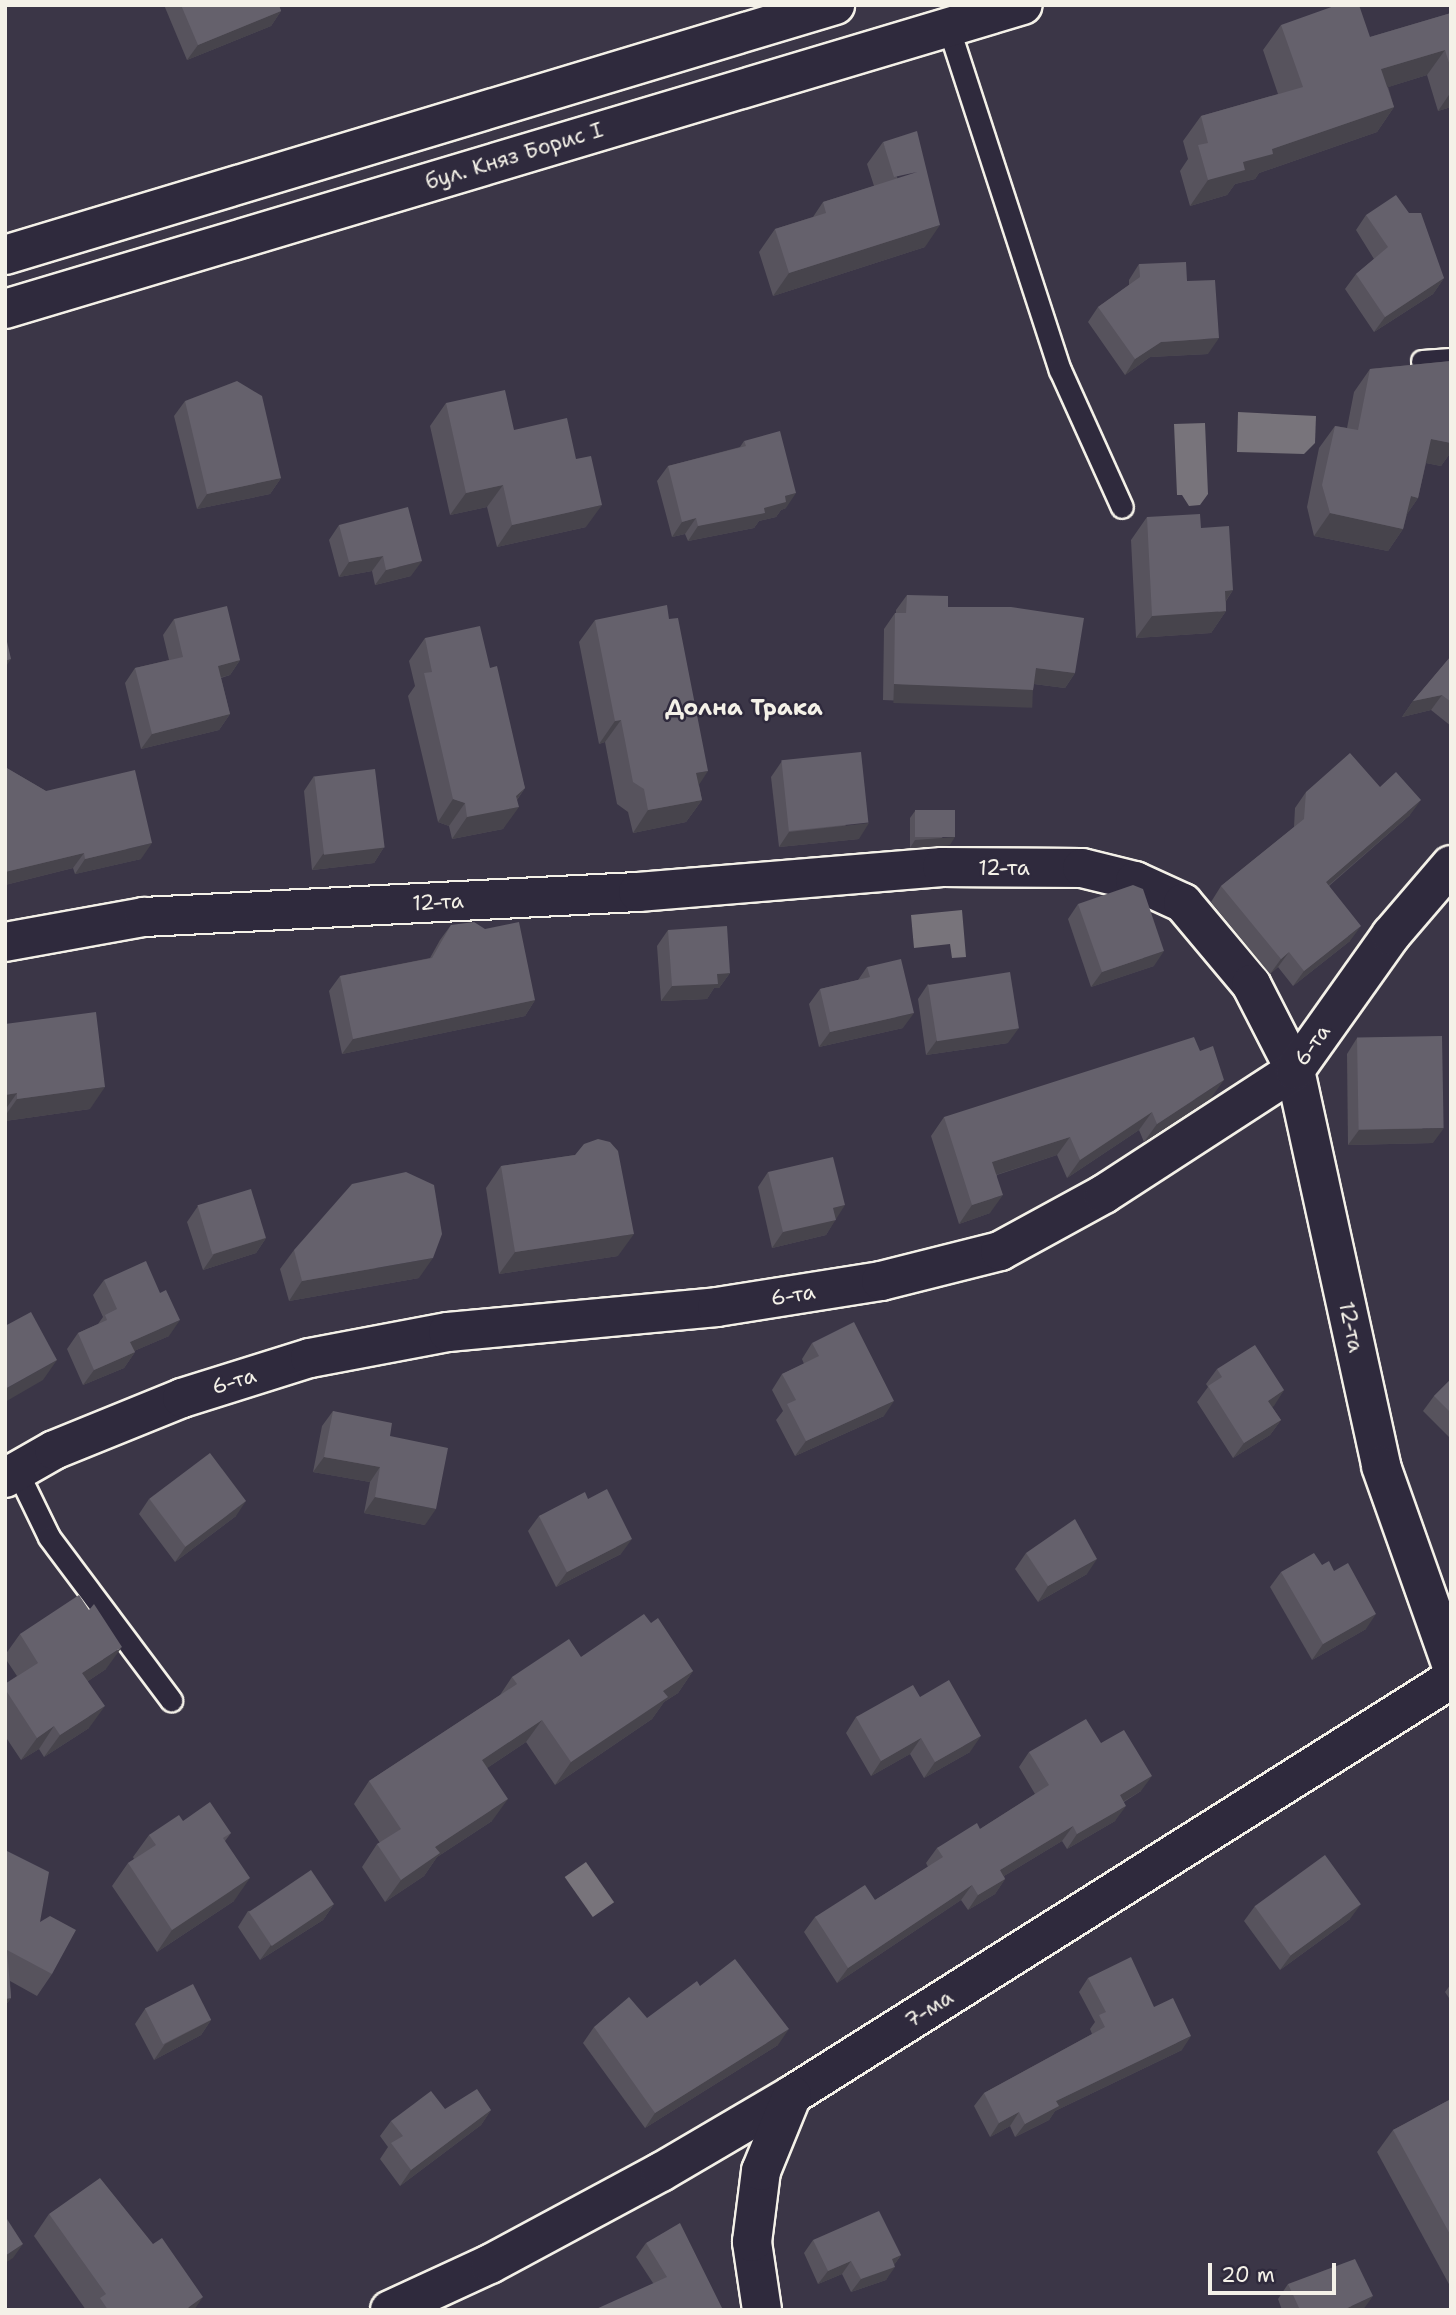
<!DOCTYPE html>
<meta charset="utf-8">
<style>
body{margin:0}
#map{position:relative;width:1456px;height:2315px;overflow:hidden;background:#3b3647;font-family:"Shantell Sans",sans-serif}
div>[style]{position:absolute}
.water>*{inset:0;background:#78747b;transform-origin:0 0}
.roads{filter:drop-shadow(2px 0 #f4f1e8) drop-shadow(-2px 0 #f4f1e8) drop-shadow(0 2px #f4f1e8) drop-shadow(0 -2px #f4f1e8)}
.lane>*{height:21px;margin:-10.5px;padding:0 10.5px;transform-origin:10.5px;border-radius:10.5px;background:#2f2a3d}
.street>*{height:38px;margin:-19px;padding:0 19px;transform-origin:19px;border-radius:19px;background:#2f2a3d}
.highway>*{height:38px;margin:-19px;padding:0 19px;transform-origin:19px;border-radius:19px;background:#2f2a3d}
.wall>*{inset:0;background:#57535d}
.shaded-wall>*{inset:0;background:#47444c;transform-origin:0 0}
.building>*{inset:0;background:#65616c;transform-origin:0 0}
span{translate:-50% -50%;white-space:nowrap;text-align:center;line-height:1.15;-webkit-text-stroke:5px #2f2a3d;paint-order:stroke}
.street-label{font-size:21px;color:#f4f1e8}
.neighbourhood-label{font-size:23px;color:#f4f1e8;font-weight:700}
.frame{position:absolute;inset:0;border:7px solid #f4f1e8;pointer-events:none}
.scale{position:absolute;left:1208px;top:2263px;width:128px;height:32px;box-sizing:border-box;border:4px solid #f4f1e8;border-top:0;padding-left:9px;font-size:21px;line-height:24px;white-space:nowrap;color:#f4f1e8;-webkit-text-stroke:5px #2f2a3d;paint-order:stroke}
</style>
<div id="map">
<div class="water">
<div style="clip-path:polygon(1238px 412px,1316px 416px,1315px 443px,1304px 454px,1237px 452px)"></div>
<div style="clip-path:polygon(1205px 423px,1208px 494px,1200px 505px,1189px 506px,1182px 495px,1177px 495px,1174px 424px)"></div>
<div style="clip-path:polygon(962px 910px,966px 957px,952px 958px,950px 944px,914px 948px,911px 915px)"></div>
<div style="left:586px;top:1862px;width:49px;height:26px;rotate:55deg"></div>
</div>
<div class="roads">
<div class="lane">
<div style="left:948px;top:26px;width:362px;rotate:72deg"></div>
<div style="left:1060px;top:370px;width:150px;rotate:65.7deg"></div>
<div style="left:1422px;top:361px;width:29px;rotate:-4deg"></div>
<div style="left:17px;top:1471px;width:73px;rotate:64.1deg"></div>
<div style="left:49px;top:1537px;width:204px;rotate:53.2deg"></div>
</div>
<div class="street">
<div style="left:5px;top:942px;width:141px;rotate:-10.2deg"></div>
<div style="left:144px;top:917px;width:495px;rotate:-2.9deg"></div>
<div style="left:638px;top:892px;width:305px;rotate:-4.7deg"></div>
<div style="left:942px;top:867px;width:140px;rotate:0.4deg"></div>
<div style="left:1082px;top:868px;width:55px;rotate:13.8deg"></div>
<div style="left:1135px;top:881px;width:53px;rotate:24.6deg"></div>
<div style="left:1183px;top:903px;width:106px;rotate:50deg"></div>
<div style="left:1251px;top:984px;width:97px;rotate:62.9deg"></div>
<div style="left:1295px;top:1070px;width:405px;rotate:77.7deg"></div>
<div style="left:1381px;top:1466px;width:210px;rotate:70.5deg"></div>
<div style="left:5px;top:1478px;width:56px;rotate:-29.7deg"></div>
<div style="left:54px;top:1450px;width:138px;rotate:-22.1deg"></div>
<div style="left:182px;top:1398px;width:134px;rotate:-17.4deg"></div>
<div style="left:310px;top:1358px;width:140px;rotate:-10.7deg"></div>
<div style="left:448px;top:1332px;width:270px;rotate:-5.3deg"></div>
<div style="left:717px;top:1307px;width:166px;rotate:-9deg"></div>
<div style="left:881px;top:1281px;width:123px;rotate:-14.1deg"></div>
<div style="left:1000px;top:1251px;width:119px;rotate:-28.7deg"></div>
<div style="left:1104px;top:1194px;width:228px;rotate:-33deg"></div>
<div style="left:1295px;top:1070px;width:166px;rotate:-54.6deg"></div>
<div style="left:1391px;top:935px;width:92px;rotate:-49.4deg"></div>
<div style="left:390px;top:2310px;width:110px;rotate:-24.7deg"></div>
<div style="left:490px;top:2264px;width:194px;rotate:-28.3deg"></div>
<div style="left:661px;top:2172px;width:152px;rotate:-30.4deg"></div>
<div style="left:792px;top:2095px;width:779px;rotate:-32.26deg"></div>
<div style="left:762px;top:2310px;width:69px;rotate:-98.4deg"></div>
<div style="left:752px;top:2242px;width:72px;rotate:-82.8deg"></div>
<div style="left:761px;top:2171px;width:82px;rotate:-67.8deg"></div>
</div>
<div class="highway">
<div style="left:5px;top:255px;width:867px;rotate:-16.76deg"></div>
<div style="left:5px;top:309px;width:1062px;rotate:-16.63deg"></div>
</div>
</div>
<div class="wall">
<div style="clip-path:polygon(164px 5px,279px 5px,281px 11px,271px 26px,187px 60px)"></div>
<div style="clip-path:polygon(1451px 13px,1451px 107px,1438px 111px,1427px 75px,1388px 87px,1394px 107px,1377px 132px,1259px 173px,1255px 179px,1235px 184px,1227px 195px,1190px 206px,1180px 171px,1188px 159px,1183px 141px,1201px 116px,1278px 94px,1263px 50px,1281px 25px,1370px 37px)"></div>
<div style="clip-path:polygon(883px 142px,925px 247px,773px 296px,759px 252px,775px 229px,813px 217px,823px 202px,874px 186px,867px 164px)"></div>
<div style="clip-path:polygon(1409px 213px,1444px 278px,1433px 294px,1374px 332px,1345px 289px,1356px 274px,1374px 259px,1356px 230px,1366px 215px)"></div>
<div style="clip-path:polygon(1139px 264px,1187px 281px,1208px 354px,1150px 357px,1125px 375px,1088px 322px,1098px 307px,1129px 285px,1129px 280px)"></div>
<div style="clip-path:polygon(1451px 361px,1451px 452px,1441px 466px,1426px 463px,1418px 498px,1407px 514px,1403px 529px,1388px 551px,1314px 536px,1307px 507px,1319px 448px,1335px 426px,1347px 428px,1354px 392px,1370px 369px)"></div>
<div style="clip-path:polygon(185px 401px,281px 478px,270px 494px,197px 509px,174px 416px)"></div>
<div style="clip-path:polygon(446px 403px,514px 430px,586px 527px,497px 547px,487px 507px,450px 515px,430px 426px)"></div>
<div style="clip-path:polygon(744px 441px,786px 508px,781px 510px,776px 517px,759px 521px,754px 528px,688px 541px,685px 534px,672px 537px,657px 481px,668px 466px,740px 447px)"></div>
<div style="clip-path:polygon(1147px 517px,1201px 528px,1233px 590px,1226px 601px,1226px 611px,1211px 633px,1136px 638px,1131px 540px)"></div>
<div style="clip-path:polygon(339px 525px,411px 576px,375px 585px,372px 571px,339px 577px,329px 540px)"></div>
<div style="clip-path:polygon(907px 595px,948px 607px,1075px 673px,1065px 688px,1034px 684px,1033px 690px,1022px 706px,883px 700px,884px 629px,895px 613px,896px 613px,896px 610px)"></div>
<div style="clip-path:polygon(174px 619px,240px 660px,230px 675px,221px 678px,230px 714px,219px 730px,141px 749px,125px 683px,135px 668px,169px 660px,163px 635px)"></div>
<div style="clip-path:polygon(595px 620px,699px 785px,702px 800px,686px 822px,633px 833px,628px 812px,617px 804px,605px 742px,599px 744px,579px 642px)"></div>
<div style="clip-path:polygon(425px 638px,490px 668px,525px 788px,517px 800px,503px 829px,452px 839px,449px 826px,438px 822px,408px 696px,415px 686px,409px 661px)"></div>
<div style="clip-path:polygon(1451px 656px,1451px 726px,1431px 710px,1402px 717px,1413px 701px)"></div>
<div style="clip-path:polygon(782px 761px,859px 839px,779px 847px,771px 777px)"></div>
<div style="clip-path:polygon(5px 767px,46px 791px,141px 859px,75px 874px,73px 868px,5px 885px)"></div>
<div style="clip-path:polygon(314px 776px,384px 847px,374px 863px,312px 870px,304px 791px)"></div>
<div style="clip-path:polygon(1380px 787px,1410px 815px,1329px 886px,1350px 941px,1293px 986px,1278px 967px,1270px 974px,1211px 902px,1221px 886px,1294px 827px,1295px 808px,1306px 792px)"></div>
<div style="clip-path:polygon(915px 811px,950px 845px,910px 848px,910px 818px)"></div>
<div style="clip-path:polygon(1078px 904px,1154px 966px,1091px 987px,1068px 919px)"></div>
<div style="clip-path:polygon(451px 925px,535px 1000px,525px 1016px,342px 1054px,329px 991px,340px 976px,430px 958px,440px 940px)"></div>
<div style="clip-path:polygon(668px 930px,730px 973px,719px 988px,714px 988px,707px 999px,661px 1001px,657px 946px)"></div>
<div style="clip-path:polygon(867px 967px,903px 1028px,819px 1047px,809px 1004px,820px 989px,858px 980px)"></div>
<div style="clip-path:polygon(928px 984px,1008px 1043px,926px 1055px,918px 999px)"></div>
<div style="clip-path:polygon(5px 1024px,90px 1109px,5px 1121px)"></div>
<div style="clip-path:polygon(1357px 1038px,1433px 1143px,1348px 1145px,1347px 1054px)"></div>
<div style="clip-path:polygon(1211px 1098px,1144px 1142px,1139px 1130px,1067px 1178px,1057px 1155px,997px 1175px,990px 1213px,959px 1224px,931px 1136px,944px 1117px)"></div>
<div style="clip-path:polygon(575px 1155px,618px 1256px,499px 1274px,486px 1188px,501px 1166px)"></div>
<div style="clip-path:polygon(768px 1172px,836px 1218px,826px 1235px,772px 1248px,758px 1187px)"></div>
<div style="clip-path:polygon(198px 1206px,266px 1238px,256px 1253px,203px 1270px,187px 1222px)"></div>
<div style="clip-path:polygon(294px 1250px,419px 1278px,289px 1301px,280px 1269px)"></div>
<div style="clip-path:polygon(104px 1280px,169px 1336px,134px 1351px,135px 1352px,124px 1368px,83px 1385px,67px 1349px,78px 1333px,98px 1324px,103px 1317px,93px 1295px)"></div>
<div style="clip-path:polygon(812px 1343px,884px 1416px,795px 1456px,776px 1420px,783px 1411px,772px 1390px,782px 1374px,804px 1364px,802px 1359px)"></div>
<div style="clip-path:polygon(1217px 1369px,1284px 1390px,1272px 1407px,1281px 1420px,1270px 1435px,1233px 1458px,1197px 1402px,1208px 1387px,1206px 1384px)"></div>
<div style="clip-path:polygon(1451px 1379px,1451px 1439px,1423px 1411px,1434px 1396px)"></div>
<div style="clip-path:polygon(333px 1411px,390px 1436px,425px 1525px,364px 1513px,370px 1482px,313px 1472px,322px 1426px)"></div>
<div style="clip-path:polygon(149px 1499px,236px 1516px,175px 1562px,139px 1514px)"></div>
<div style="clip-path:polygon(588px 1499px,621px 1554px,556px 1587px,528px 1531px,539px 1516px)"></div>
<div style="clip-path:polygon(1026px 1553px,1087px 1574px,1038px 1602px,1015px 1569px)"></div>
<div style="clip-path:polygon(1322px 1565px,1366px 1629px,1312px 1660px,1270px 1587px,1281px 1572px)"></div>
<div style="clip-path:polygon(89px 1610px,106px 1669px,88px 1681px,89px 1728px,44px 1757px,39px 1749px,21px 1760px,5px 1736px,5px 1684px,17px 1676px,5px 1658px,5px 1655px,20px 1634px)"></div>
<div style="clip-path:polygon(651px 1623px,693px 1671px,678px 1693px,664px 1702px,652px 1719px,555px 1785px,526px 1742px,487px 1768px,492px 1821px,437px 1857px,424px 1876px,385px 1902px,362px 1867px,377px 1844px,380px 1843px,354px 1804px,369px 1781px,500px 1695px,512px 1677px,581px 1657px)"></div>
<div style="clip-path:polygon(920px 1697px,970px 1752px,924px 1778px,910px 1754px,871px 1776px,846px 1733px,856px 1717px)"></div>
<div style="clip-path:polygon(1101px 1743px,1141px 1791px,1124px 1802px,1115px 1821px,1067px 1849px,1062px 1841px,1004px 1876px,1005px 1879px,995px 1894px,968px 1910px,961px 1900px,837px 1983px,804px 1932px,815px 1917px,875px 1900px,928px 1867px,926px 1863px,937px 1848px,980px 1829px,1035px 1794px,1019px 1767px,1029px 1752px)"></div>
<div style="clip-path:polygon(183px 1821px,231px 1833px,225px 1841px,234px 1901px,157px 1952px,112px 1886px,128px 1863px,134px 1859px,133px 1857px,149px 1835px)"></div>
<div style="clip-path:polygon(5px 1850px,40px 1922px,52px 1974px,37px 1996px,10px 1981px,11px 1998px,5px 2006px)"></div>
<div style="clip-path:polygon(334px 1904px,323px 1920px,260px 1960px,238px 1927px,248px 1911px)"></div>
<div style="clip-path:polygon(1255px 1906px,1350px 1919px,1280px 1970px,1244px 1921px)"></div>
<div style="clip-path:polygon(1088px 1978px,1154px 2007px,1182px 2050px,1055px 2111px,1049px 2120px,1015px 2137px,1010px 2126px,990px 2137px,974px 2106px,984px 2093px,1092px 2034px,1090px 2029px,1095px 2022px,1079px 1992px)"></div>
<div style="clip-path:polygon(1451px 1984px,1451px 2001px,1445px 1992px)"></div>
<div style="clip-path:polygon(145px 2009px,211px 2020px,201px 2035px,154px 2060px,135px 2024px)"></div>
<div style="clip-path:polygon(647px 2018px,778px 2045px,645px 2128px,583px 2043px,594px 2027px)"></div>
<div style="clip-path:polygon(1451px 2099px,1451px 2286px,1450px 2286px,1377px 2152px,1393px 2130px)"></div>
<div style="clip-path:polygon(445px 2109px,491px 2110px,481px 2125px,400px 2186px,380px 2159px,388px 2147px,380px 2136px,391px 2121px)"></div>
<div style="clip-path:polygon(49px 2214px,194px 2310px,86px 2310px,34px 2236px)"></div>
<div style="clip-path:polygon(813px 2240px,901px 2255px,894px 2265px,886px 2280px,851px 2292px,842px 2274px,818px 2284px,804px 2253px)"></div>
<div style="clip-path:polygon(646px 2243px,723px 2310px,653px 2283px,636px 2257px)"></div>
<div style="clip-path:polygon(1288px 2284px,1363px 2310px,1282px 2310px,1278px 2299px)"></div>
</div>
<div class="shaded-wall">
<div style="clip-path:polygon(281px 11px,271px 26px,187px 60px,198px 45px)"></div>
<div style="clip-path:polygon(1445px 50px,1427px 75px,1363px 95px,1381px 69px)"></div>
<div style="clip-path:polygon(1451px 92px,1451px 107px,1438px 111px)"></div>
<div style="clip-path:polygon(1394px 107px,1377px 132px,1259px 173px,1255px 179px,1235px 184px,1227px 195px,1190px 206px,1208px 180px,1243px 162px,1272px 149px)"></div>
<div style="clip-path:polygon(940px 225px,925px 247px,773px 296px,789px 273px)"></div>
<div style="clip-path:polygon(1444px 278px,1433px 294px,1374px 332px,1385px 317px)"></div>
<div style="clip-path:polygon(1219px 338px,1208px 354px,1150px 357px,1125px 375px,1135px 359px,1161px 342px)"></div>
<div style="clip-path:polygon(1431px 439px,1451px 443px,1451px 452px,1441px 466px,1416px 461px)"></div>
<div style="clip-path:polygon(281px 478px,270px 494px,197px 509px,207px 494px)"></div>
<div style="clip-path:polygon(503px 485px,487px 507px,450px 515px,466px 493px)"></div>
<div style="clip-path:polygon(796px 493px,786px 508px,781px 510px,776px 517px,759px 521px,754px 528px,688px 541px,698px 526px,764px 508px,785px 496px)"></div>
<div style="clip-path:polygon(1411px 496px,1418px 498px,1403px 520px)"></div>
<div style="clip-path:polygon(602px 505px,586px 527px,497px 547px,512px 525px)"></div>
<div style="clip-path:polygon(1330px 513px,1403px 529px,1388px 551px,1314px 536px)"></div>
<div style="clip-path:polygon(696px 518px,685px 534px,672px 537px,682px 522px)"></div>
<div style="clip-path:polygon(383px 556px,372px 571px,339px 577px,349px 562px)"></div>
<div style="clip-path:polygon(422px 561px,411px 576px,375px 585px,386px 570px)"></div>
<div style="clip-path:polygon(1233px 590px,1218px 612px,1226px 611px,1211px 633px,1136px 638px,1152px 616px,1225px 591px)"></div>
<div style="clip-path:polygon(11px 659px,5px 668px,5px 661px)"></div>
<div style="clip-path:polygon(240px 660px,230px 675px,207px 681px,218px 666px)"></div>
<div style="clip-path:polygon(1036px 668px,1075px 673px,1065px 688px,1026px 683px)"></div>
<div style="left:894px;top:684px;width:139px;height:19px;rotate:2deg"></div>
<div style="clip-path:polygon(1442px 695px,1431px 710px,1402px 717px,1413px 701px)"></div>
<div style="clip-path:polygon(230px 714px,219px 730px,141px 749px,152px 734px)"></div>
<div style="clip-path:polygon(621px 720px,605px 742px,599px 744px,615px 721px)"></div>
<div style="clip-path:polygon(708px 771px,693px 794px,696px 773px)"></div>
<div style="clip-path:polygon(525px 788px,511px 808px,519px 807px,503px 829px,452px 839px,467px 817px,516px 796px)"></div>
<div style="clip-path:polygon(453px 799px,465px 803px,449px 826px,438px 822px)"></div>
<div style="clip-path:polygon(702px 800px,686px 822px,633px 833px,648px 810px)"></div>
<div style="clip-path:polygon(1421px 800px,1410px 815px,1315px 897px,1326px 882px)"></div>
<div style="clip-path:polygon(869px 823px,859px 839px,779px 847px,789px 832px)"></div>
<div style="clip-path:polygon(955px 837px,950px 845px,910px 848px,915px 840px)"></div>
<div style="clip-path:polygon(152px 843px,141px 859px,75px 874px,85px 859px)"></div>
<div style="clip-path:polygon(384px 847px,374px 863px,312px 870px,323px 854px)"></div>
<div style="clip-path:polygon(84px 853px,73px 868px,5px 885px,5px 872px)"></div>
<div style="clip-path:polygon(1361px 926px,1350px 941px,1293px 986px,1304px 971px)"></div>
<div style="clip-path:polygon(1164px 951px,1154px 966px,1091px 987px,1102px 972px)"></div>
<div style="clip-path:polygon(1289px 952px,1278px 967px,1270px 974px,1281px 959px)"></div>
<div style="clip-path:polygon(730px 973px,719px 988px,714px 988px,707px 999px,661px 1001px,672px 986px,717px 974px)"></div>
<div style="clip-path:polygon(535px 1000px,525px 1016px,342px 1054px,353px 1039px)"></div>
<div style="clip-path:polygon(914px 1013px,903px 1028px,819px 1047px,830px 1032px)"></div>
<div style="clip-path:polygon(1019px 1028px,1008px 1043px,926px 1055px,937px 1040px)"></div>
<div style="clip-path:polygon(1224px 1080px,1211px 1098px,1144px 1142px,1157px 1124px)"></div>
<div style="clip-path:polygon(105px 1087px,90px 1109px,5px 1121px,5px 1116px,17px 1099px)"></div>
<div style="clip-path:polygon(17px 1093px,5px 1110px,5px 1095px)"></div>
<div style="clip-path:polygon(1152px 1112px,1139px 1130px,1067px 1178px,1080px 1160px)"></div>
<div style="clip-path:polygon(1444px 1128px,1433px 1143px,1348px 1145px,1359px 1130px)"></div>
<div style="clip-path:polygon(1070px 1137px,1057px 1155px,980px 1180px,992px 1162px)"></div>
<div style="clip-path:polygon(1003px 1195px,990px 1213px,959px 1224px,972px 1205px)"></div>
<div style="clip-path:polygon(845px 1205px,826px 1235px,772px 1248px,783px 1232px,833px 1208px)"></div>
<div style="clip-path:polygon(634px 1234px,618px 1256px,499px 1274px,515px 1252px)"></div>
<div style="clip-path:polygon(266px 1238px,256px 1253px,203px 1270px,214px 1254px)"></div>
<div style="clip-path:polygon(433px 1258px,419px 1278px,289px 1301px,302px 1281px)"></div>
<div style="clip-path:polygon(180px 1320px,169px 1336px,120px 1357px,130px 1342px)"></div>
<div style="clip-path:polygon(135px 1352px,124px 1368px,83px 1385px,94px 1370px)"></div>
<div style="clip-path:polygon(57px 1360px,43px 1380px,5px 1402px,5px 1389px)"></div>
<div style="clip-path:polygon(1284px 1390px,1274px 1406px,1258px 1416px,1268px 1401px)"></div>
<div style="clip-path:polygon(894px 1401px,884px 1416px,795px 1456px,806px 1441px)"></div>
<div style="clip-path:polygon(1281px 1420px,1270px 1435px,1233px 1458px,1244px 1443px)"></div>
<div style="clip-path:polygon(324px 1457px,380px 1467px,370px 1482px,313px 1472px)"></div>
<div style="clip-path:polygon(375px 1497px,436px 1509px,425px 1525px,364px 1513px)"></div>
<div style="clip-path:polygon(246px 1501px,236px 1516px,175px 1562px,186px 1546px)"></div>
<div style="clip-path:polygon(632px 1539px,621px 1554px,556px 1587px,567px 1572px)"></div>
<div style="clip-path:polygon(1097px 1559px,1087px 1574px,1038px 1602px,1048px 1586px)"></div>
<div style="clip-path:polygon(1376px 1614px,1366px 1629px,1312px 1660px,1323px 1644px)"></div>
<div style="clip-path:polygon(122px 1647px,106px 1669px,67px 1695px,82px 1673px)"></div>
<div style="clip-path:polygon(693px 1671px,678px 1693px,664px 1702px,652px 1719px,555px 1785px,571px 1762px,663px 1691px)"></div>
<div style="clip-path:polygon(105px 1706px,89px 1728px,44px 1757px,60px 1735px)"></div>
<div style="clip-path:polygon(542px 1720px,526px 1742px,466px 1782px,482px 1760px)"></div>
<div style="clip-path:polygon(54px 1726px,39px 1749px,21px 1760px,37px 1738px)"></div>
<div style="clip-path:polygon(981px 1736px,970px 1752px,924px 1778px,935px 1762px)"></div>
<div style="clip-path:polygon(921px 1738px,910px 1754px,871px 1776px,881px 1761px)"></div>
<div style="clip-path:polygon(1152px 1776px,1141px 1791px,1109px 1810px,1120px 1795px)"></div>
<div style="clip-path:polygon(508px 1799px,492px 1821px,437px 1857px,424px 1876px,385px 1902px,401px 1880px,435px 1847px)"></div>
<div style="clip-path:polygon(1126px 1806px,1115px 1821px,1067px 1849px,1077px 1834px)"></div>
<div style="clip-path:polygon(1073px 1826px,1062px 1841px,989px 1885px,1000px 1870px)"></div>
<div style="clip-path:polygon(250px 1878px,234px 1901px,157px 1952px,172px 1930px)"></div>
<div style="clip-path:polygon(1005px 1879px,995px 1894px,968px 1910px,978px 1895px)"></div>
<div style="clip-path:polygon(972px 1885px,961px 1900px,837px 1983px,848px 1968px)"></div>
<div style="clip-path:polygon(334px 1904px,323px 1920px,260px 1960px,271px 1945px)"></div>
<div style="clip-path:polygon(1361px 1904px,1350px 1919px,1280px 1970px,1291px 1955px)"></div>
<div style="clip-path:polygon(11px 1998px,5px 2006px,5px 1999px)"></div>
<div style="clip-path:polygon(211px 2020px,201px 2035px,154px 2060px,165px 2044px)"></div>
<div style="clip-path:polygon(789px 2029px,778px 2045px,645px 2128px,655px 2113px)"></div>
<div style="clip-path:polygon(1191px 2036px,1182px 2050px,1055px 2111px,1049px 2120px,1015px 2137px,1025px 2124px,1056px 2101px)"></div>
<div style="clip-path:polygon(491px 2110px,481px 2125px,400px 2186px,411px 2170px)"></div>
<div style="clip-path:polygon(1019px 2112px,1010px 2126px,990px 2137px,999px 2123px)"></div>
<div style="clip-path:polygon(23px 2244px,13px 2258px,5px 2263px,5px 2256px)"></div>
<div style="clip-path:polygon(901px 2255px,892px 2268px,895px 2267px,886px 2280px,851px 2292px,861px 2279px,892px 2259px)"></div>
<div style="clip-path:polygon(851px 2261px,842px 2274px,818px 2284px,828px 2271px)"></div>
<div style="clip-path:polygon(1373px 2296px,1363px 2310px,1343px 2310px)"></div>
<div style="clip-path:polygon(203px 2297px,194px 2310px,185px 2310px)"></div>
</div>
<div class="building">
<div style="clip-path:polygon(181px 5px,279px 5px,281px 11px,198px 45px)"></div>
<div style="clip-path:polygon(1337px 5px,1359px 5px,1370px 37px,1451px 13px,1451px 69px,1445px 50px,1381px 69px,1394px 107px,1272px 149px,1273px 154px,1243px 162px,1245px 170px,1208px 180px,1198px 145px,1208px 143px,1201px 116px,1303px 87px,1281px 25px)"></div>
<div style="clip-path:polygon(917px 131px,940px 225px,789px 273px,775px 229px,826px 213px,823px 202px,917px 172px,894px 177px,883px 142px)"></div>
<div style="clip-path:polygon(1396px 195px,1409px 213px,1421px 213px,1444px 278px,1385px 317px,1356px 274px,1388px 247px,1366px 215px)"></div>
<div style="clip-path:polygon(1186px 262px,1187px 281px,1215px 280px,1219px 338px,1161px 342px,1135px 359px,1098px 307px,1140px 277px,1139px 264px)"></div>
<div style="clip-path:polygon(1451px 361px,1451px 443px,1431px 439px,1418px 498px,1411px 496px,1403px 529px,1330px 513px,1322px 485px,1335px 426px,1358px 430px,1370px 369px)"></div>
<div style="clip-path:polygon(237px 381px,262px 396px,281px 478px,207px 494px,185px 401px)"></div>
<div style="clip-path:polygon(505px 390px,514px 430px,567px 418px,576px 459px,591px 456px,602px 505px,512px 525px,503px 485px,466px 493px,446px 403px)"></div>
<div style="clip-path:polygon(780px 431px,796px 493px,785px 496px,786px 502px,764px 508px,765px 513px,698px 526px,696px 518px,682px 522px,668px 466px,746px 446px,744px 441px)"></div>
<div style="clip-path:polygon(408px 507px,422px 561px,386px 570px,383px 556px,349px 562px,339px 525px)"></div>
<div style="clip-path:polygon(1200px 514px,1201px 528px,1229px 526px,1233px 590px,1225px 591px,1226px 611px,1152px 616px,1147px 517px)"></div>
<div style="clip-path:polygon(907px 595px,948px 596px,948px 607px,1011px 607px,1084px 618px,1075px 673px,1036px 668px,1033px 690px,894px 684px,895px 613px,906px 613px)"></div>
<div style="clip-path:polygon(667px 605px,669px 619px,678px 618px,708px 771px,696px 773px,702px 800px,648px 810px,644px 789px,633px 782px,621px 720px,615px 721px,595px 620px)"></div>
<div style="clip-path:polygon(227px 606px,240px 660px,218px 666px,230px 714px,152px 734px,135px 668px,183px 657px,174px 619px)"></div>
<div style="clip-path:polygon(480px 626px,490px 668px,497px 666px,525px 788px,516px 796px,519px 807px,467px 817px,465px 803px,453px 799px,424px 673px,432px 672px,425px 638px)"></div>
<div style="clip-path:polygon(5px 633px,11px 659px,5px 661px)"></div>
<div style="clip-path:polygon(1451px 656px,1451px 702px,1442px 695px,1413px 701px)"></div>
<div style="left:861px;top:752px;width:71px;height:80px;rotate:84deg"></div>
<div style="clip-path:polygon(1350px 753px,1380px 787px,1396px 772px,1421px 800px,1326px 882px,1361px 926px,1304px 971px,1289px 952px,1281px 959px,1221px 886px,1304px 819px,1306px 792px)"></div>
<div style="clip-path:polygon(5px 767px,46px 791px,135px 770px,152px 843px,85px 859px,84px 853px,5px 872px)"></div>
<div style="left:375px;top:769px;width:79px;height:61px;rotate:83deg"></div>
<div style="left:955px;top:810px;width:27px;height:40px;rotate:90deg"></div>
<div style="clip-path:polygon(1133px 885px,1143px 889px,1164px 951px,1102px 972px,1078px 904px)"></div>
<div style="clip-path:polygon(474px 922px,485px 929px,519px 922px,535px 1000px,353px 1039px,340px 976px,432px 958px,451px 925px)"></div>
<div style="clip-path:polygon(727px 926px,730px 973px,717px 974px,718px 984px,672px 986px,668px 930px)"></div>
<div style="clip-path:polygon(901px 959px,914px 1013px,830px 1032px,820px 989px,870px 977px,867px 967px)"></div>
<div style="left:1010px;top:972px;width:57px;height:83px;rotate:81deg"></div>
<div style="clip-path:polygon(96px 1012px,105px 1087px,17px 1099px,17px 1093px,5px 1095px,5px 1024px)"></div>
<div style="left:1442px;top:1036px;width:92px;height:85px;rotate:89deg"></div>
<div style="clip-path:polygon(1194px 1037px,1200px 1051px,1213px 1046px,1224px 1080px,1157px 1124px,1152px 1112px,1080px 1160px,1070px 1137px,992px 1162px,1003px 1195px,972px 1205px,944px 1117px)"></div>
<div style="clip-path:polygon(598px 1139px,610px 1142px,618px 1151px,634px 1234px,515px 1252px,501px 1166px,575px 1155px,584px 1144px)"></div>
<div style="clip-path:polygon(833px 1157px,845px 1205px,833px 1208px,836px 1220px,783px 1232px,768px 1172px)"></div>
<div style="clip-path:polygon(406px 1172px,434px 1185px,442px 1234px,433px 1258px,302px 1281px,294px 1250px,352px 1184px)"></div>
<div style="left:251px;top:1189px;width:51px;height:56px;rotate:73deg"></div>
<div style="clip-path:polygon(146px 1261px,160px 1293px,166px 1290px,180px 1320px,130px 1342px,135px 1352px,94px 1370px,78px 1333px,107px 1320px,105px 1315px,117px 1309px,104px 1280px)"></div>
<div style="clip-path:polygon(31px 1312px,57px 1360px,5px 1389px,5px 1326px)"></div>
<div style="clip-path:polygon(854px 1322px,894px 1401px,806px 1441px,787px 1404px,796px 1400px,782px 1374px,819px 1356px,812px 1343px)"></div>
<div style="clip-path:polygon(1255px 1345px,1284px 1390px,1268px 1401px,1281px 1420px,1244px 1443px,1208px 1386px,1222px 1377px,1217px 1369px)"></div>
<div style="clip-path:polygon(1451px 1379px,1451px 1413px,1434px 1396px)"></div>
<div style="clip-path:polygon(333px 1411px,392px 1423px,390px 1436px,448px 1448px,436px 1509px,375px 1497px,380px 1467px,324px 1457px)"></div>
<div style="left:210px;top:1453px;width:60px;height:76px;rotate:53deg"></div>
<div style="clip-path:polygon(607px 1489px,632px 1539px,567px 1572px,539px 1516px,585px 1492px,588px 1499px)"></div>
<div style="clip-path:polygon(1075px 1519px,1097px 1559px,1048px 1586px,1026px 1553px)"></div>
<div style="clip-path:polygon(1314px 1553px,1322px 1565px,1329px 1561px,1334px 1571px,1348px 1563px,1376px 1614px,1323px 1644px,1281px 1572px)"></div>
<div style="clip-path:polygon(79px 1595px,89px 1610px,94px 1604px,122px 1647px,82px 1673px,105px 1706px,60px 1735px,54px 1726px,37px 1738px,5px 1689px,5px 1684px,38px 1663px,20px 1634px)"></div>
<div style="clip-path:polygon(644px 1614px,651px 1623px,658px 1618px,693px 1671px,663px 1691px,668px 1697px,571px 1762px,542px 1720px,482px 1760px,508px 1799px,435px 1847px,440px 1853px,401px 1880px,377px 1844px,401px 1829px,369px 1781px,517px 1684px,512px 1677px,569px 1639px,581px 1657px)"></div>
<div style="clip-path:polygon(949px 1680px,981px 1736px,935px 1762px,921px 1738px,881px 1761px,856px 1717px,913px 1685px,920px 1697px)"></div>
<div style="clip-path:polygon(1086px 1719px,1101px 1743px,1124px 1730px,1152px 1776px,1120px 1795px,1126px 1806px,1077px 1834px,1073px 1826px,1000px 1870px,1005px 1879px,978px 1895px,972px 1885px,848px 1968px,815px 1917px,865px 1885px,875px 1900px,943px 1857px,937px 1848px,977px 1823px,980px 1829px,1049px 1785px,1029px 1752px)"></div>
<div style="clip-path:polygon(210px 1802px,231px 1833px,223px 1838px,250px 1878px,172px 1930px,128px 1863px,156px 1845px,149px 1835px,179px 1815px,183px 1821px)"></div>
<div style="clip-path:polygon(5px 1850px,49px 1872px,40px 1922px,50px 1916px,76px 1930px,52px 1974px,7px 1950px,11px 1998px,5px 1999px)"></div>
<div style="left:1325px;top:1855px;width:61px;height:87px;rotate:54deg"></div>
<div style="left:311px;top:1870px;width:41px;height:75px;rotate:56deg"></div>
<div style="clip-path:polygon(1131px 1957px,1154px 2007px,1173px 1998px,1191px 2036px,1056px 2101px,1059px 2106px,1025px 2124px,1019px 2112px,999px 2123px,984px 2093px,1105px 2027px,1099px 2015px,1106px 2012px,1088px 1978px)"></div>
<div style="clip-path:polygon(735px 1959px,789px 2029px,655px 2113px,594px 2027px,629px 1997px,647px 2018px,697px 1981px,700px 1986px)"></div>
<div style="left:193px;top:1984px;width:40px;height:54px;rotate:63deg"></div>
<div style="clip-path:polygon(477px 2089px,491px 2110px,411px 2170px,391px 2143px,403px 2136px,391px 2121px,431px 2091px,445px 2109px)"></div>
<div style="clip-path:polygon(1451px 2099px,1451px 2236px,1393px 2130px)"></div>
<div style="clip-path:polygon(100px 2178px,153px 2244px,162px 2238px,203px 2297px,185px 2310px,108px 2310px,100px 2298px,106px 2294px,49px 2214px)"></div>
<div style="clip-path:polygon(879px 2211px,901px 2255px,892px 2259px,895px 2267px,861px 2279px,851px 2261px,828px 2271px,813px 2240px)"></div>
<div style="clip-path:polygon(5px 2216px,23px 2244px,5px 2256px)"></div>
<div style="clip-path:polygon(680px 2223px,723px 2310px,594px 2310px,667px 2277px,646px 2243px)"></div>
<div style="clip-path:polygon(1355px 2259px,1373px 2296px,1343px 2310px,1300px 2310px,1288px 2284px)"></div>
</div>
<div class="street-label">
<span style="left:514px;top:156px;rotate:-17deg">бул. Княз Борис I</span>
<span style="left:1004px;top:868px">12-та</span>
<span style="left:438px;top:902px;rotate:-3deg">12-та</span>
<span style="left:1312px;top:1045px;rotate:-54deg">6-та</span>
<span style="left:793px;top:1295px;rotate:-9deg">6-та</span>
<span style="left:1351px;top:1327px;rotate:78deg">12-та</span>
<span style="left:234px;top:1381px;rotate:-17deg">6-та</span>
<span style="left:929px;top:2009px;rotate:-32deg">7-ма</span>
</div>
<div class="neighbourhood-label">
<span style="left:744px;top:707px">Долна Трака</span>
</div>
<div class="frame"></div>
<div class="scale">20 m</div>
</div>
